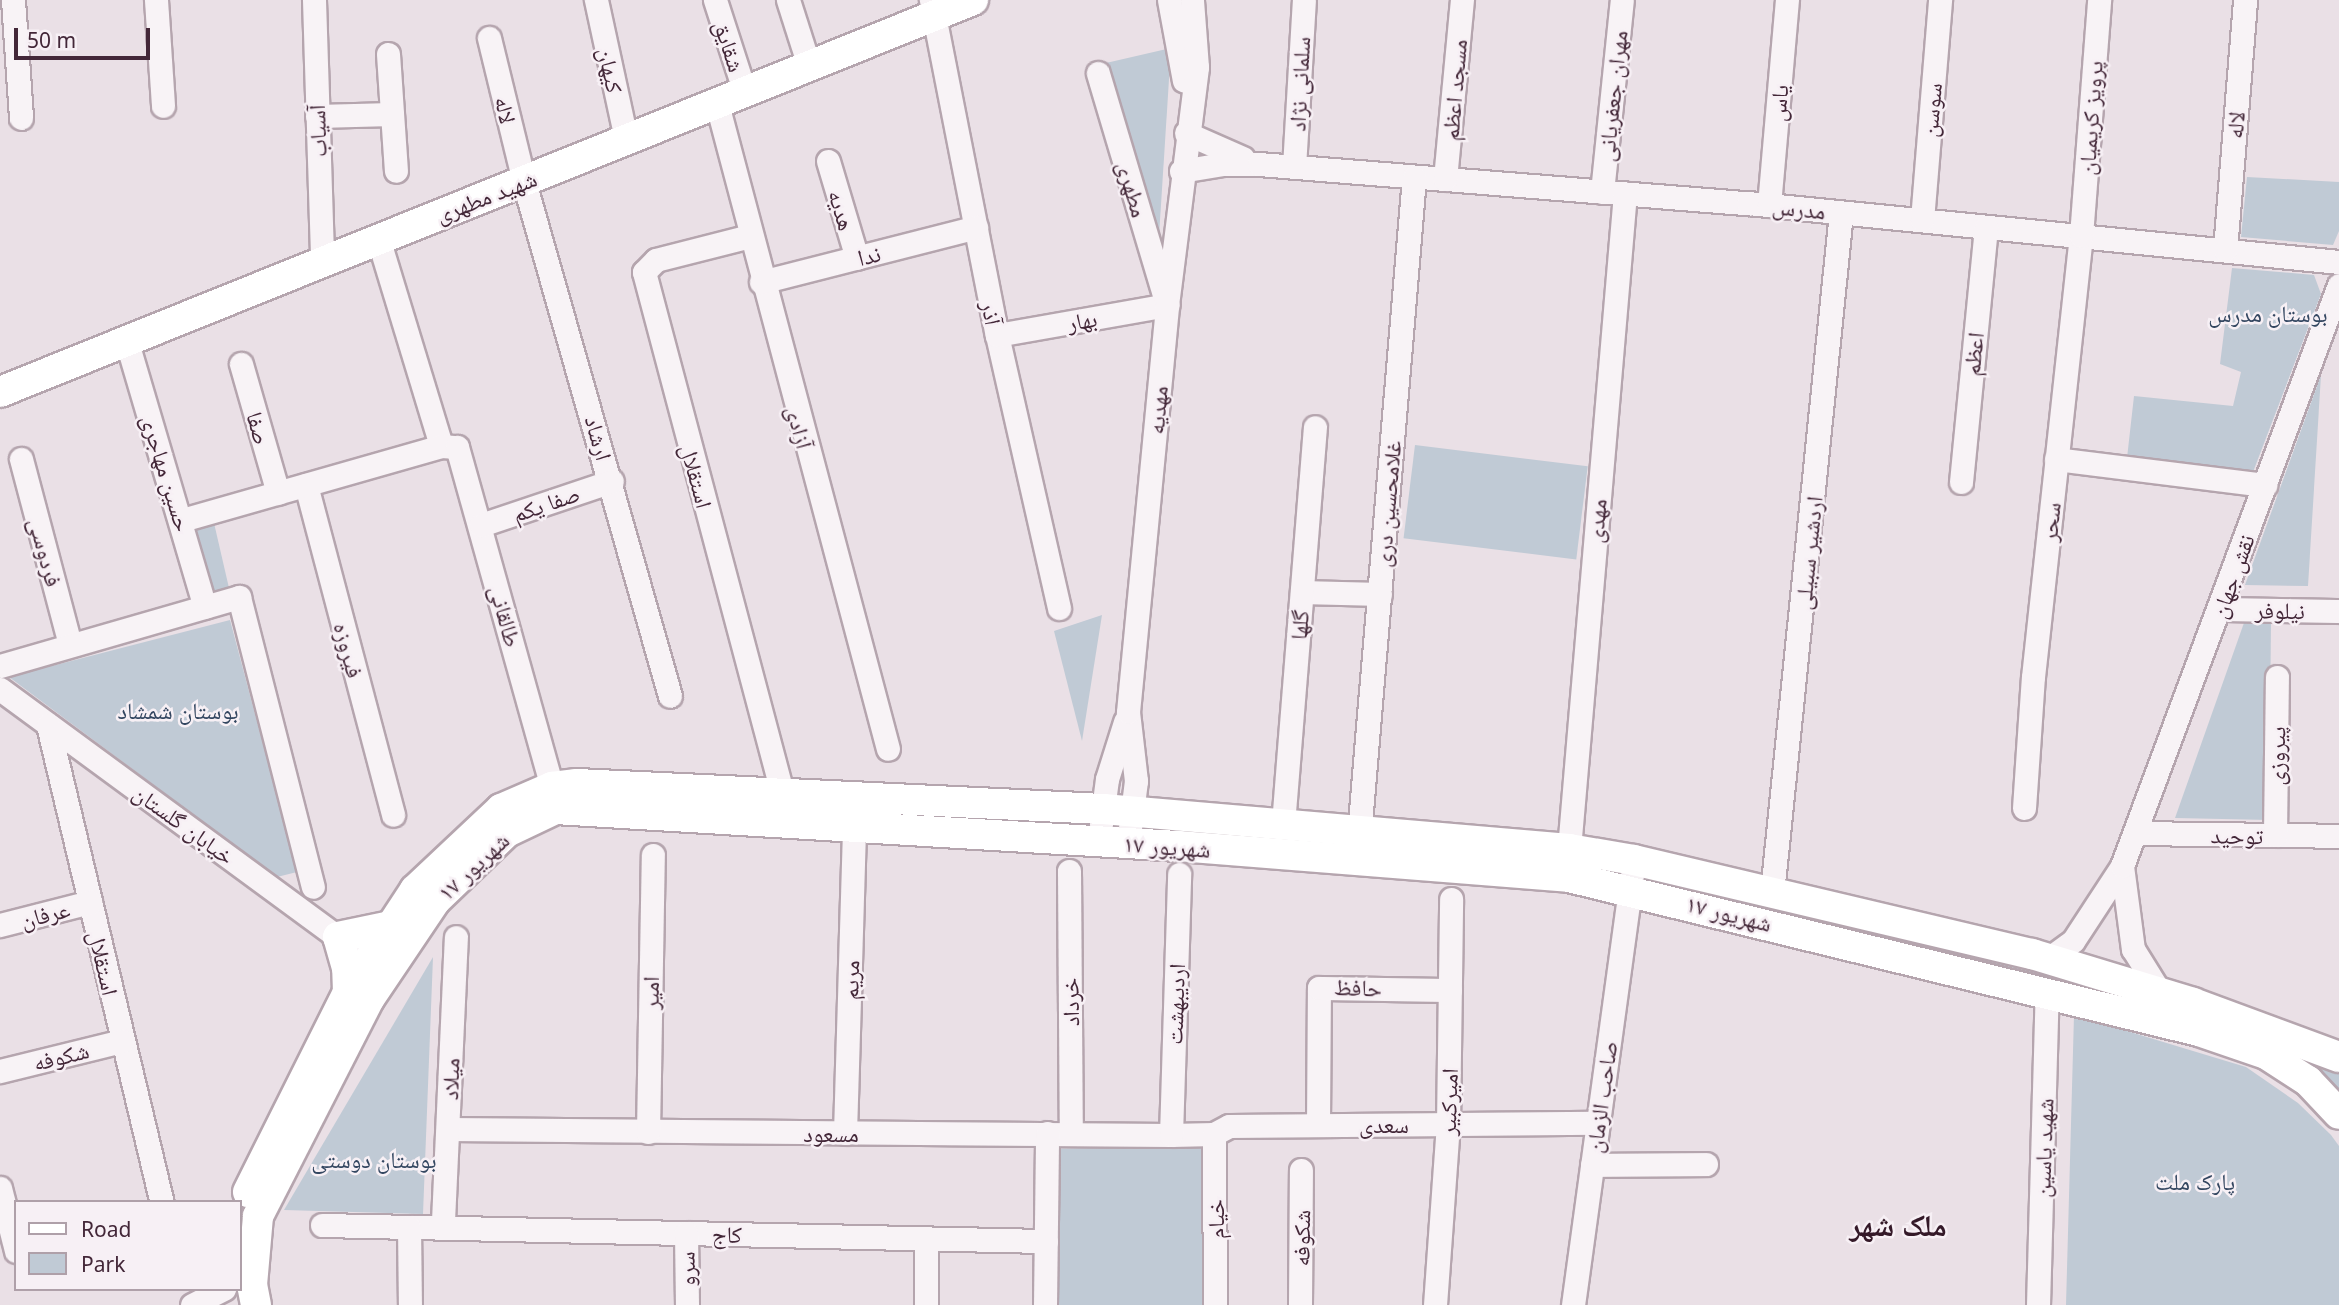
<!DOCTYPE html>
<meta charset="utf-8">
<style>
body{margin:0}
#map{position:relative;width:2339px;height:1305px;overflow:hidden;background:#eae0e6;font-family:"Noto Sans","Noto Naskh Arabic",sans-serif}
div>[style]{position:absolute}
.green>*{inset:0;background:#c0cad5;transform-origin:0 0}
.roads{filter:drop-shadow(2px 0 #b5a5ae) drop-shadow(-2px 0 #b5a5ae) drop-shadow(0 2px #b5a5ae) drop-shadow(0 -2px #b5a5ae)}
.minor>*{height:23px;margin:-11.5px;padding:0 11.5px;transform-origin:11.5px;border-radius:11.5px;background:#f8f3f6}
.major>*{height:30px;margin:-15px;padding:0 15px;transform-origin:15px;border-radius:15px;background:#fff}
span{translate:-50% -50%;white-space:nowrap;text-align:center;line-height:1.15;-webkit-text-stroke:5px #f7f0f5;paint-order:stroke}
.street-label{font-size:23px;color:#432738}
.park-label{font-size:23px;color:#334660}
.district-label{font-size:30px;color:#341928;font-weight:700}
.legend{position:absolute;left:14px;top:1200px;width:228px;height:91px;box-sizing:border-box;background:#f7f0f5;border:2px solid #afa0a9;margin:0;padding:9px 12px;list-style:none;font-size:21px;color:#432738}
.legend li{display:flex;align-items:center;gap:14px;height:35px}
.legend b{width:35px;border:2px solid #afa0a9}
.scale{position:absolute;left:14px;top:28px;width:136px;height:32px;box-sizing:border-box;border:4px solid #432738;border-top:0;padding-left:9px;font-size:21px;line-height:24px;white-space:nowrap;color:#432738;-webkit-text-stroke:5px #f7f0f5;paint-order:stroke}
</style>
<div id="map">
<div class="green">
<div style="clip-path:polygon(1171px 48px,1159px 236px,1106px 63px)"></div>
<div style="clip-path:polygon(2247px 177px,2339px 182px,2339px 231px,2333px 245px,2241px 237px)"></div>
<div style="clip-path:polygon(2232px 268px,2314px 275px,2321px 294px,2253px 472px,2127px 458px,2134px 396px,2233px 406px,2241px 372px,2220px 364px)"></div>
<div style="clip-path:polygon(2321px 375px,2308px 586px,2245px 585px)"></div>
<div style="left:1415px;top:445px;width:174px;height:94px;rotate:7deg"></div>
<div style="left:214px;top:523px;width:69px;height:22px;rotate:77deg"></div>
<div style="clip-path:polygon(1102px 615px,1082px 741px,1054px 631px)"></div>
<div style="clip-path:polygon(230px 620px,297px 872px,277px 877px,9px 677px)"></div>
<div style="clip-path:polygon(2245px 620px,2271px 621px,2269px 820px,2175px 818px)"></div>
<div style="clip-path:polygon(1662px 878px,2044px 970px,2339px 1066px,2339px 1099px,2306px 1068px,1659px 888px,1655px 881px)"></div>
<div style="clip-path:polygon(433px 957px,423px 1214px,284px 1210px)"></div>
<div style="clip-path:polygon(2074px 1015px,2246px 1067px,2298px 1103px,2331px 1135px,2339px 1146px,2339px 1305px,2066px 1305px)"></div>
<div style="left:1205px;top:1146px;width:159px;height:152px;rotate:89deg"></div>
</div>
<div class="roads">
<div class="minor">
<div style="left:13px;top:0;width:118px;rotate:86.1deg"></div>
<div style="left:156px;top:0;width:106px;rotate:86.2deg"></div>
<div style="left:314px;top:0;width:261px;rotate:88.2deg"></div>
<div style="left:596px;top:0;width:142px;rotate:77.8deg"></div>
<div style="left:715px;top:0;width:98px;rotate:72.1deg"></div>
<div style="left:788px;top:0;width:69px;rotate:72.3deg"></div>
<div style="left:931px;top:0;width:341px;rotate:78.9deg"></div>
<div style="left:997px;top:335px;width:280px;rotate:77.2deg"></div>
<div style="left:1169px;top:0;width:82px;rotate:79.5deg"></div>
<div style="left:489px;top:38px;width:148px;rotate:76.3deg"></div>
<div style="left:524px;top:182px;width:534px;rotate:74.14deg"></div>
<div style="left:388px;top:54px;width:117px;rotate:86.1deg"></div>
<div style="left:717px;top:104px;width:667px;rotate:75.15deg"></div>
<div style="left:317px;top:116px;width:75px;rotate:-1.5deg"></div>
<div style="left:1186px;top:133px;width:62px;rotate:23.7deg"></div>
<div style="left:828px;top:161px;width:101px;rotate:73.4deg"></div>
<div style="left:1294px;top:167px;width:167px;rotate:-86.6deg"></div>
<div style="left:1181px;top:171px;width:43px;rotate:-9.5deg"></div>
<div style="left:1223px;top:164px;width:36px"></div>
<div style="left:1259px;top:164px;width:491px;rotate:4.6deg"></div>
<div style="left:1748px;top:203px;width:594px;rotate:5.7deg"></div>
<div style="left:1445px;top:179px;width:180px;rotate:-84.6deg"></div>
<div style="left:1602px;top:192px;width:193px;rotate:-84.1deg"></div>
<div style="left:1769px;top:205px;width:206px;rotate:-85deg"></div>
<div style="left:1922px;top:220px;width:221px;rotate:-85.3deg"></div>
<div style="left:750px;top:236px;width:97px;rotate:165.7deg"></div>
<div style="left:656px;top:260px;width:17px;rotate:135deg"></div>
<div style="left:644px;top:272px;width:538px;rotate:75.14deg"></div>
<div style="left:378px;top:238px;width:217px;rotate:73.1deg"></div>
<div style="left:2225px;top:250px;width:251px;rotate:-85.4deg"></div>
<div style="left:761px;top:282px;width:222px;rotate:-14.3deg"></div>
<div style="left:997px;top:335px;width:173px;rotate:-10deg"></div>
<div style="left:1167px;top:305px;width:242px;rotate:-106.6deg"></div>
<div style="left:126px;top:339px;width:279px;rotate:73.6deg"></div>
<div style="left:241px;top:364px;width:134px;rotate:74deg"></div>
<div style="left:21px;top:459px;width:192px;rotate:75.2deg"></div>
<div style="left:2056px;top:459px;width:211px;rotate:7.1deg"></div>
<div style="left:1961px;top:482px;width:256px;rotate:-84.4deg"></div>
<div style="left:306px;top:485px;width:341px;rotate:75.2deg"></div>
<div style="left:182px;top:520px;width:269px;rotate:-15.9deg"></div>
<div style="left:441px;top:446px;width:16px;rotate:4deg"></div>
<div style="left:457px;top:447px;width:353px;rotate:74.4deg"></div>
<div style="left:481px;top:525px;width:138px;rotate:-18.6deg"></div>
<div style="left:1302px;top:592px;width:78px;rotate:1.5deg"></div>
<div style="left:2221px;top:609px;width:118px;rotate:1deg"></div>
<div style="left:0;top:666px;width:249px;rotate:-16.1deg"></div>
<div style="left:239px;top:597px;width:299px;rotate:75.7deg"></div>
<div style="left:0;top:689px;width:434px;rotate:36.3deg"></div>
<div style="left:48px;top:725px;width:490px;rotate:76.6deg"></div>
<div style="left:2024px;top:808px;width:131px;rotate:-86.1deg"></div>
<div style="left:2033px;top:677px;width:444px;rotate:-83.8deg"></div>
<div style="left:2081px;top:236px;width:237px;rotate:-85.6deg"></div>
<div style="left:1101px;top:824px;width:45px;rotate:-82.4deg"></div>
<div style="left:1107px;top:779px;width:60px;rotate:-72.5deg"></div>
<div style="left:1283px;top:824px;width:398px;rotate:-85.4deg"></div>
<div style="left:2135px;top:833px;width:204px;rotate:0.8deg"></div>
<div style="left:2275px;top:835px;width:158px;rotate:-89.3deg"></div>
<div style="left:1128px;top:844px;width:64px;rotate:-82.8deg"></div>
<div style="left:1136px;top:781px;width:69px;rotate:-96.6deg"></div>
<div style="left:1128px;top:712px;width:409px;rotate:-84.5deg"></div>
<div style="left:1167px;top:305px;width:240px;rotate:-82.8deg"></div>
<div style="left:1197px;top:67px;width:67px;rotate:-94.3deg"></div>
<div style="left:1358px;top:847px;width:672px;rotate:-85.22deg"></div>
<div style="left:1569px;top:849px;width:658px;rotate:-85.12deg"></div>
<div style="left:2122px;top:866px;width:84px;rotate:82.5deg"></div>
<div style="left:2133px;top:949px;width:53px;rotate:58.1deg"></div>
<div style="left:1069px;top:871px;width:262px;rotate:89.6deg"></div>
<div style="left:1772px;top:893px;width:684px;rotate:-84.21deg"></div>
<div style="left:0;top:925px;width:93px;rotate:-14.3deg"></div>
<div style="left:2048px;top:959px;width:31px;rotate:-36deg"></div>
<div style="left:2073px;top:941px;width:90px;rotate:-56.8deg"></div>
<div style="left:2122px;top:866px;width:620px;rotate:-69.52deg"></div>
<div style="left:0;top:1071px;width:126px;rotate:-13.8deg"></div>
<div style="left:1318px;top:1125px;width:137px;rotate:-89.6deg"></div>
<div style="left:1319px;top:988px;width:131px;rotate:0.9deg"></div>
<div style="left:448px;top:1129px;width:723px;rotate:0.48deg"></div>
<div style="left:1171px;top:1135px;width:43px;rotate:-1.3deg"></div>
<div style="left:1214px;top:1134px;width:17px;rotate:-28deg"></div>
<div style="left:1229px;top:1126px;width:368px;rotate:-0.5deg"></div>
<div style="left:648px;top:1132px;width:277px;rotate:-89deg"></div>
<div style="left:845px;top:1133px;width:306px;rotate:-88.3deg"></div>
<div style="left:1214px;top:1134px;width:171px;rotate:89.7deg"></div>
<div style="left:1171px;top:1135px;width:261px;rotate:-88.2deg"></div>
<div style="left:1592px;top:1165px;width:114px;rotate:-0.5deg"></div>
<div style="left:0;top:1188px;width:65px;rotate:75.7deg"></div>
<div style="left:443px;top:1221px;width:284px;rotate:-87.4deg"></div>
<div style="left:322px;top:1225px;width:724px;rotate:1.27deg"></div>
<div style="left:409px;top:1227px;width:78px;rotate:89.3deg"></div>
<div style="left:686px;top:1233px;width:72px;rotate:89.2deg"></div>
<div style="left:192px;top:1305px;width:36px;rotate:-27deg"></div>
<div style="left:926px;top:1305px;width:66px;rotate:-90deg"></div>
<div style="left:1045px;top:1305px;width:172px;rotate:-89.3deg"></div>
<div style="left:1300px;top:1305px;width:135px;rotate:-89.6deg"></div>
<div style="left:1435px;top:1305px;width:181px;rotate:-85.9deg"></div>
<div style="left:1448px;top:1124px;width:225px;rotate:-89.2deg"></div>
<div style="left:1573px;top:1305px;width:432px;rotate:-82.2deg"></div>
<div style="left:2038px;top:1305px;width:313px;rotate:-88.4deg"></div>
</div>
<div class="major">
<div style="left:0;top:392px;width:1049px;rotate:-21.94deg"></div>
<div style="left:348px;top:992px;width:24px;rotate:-92deg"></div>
<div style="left:347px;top:968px;width:32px;rotate:-106deg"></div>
<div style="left:338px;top:937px;width:54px;rotate:-11.7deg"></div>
<div style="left:248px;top:1192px;width:224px;rotate:-63.4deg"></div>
<div style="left:348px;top:992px;width:122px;rotate:-56.7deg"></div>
<div style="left:415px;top:890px;width:118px;rotate:-43.3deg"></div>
<div style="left:501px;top:809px;width:56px;rotate:-23.3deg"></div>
<div style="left:552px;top:787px;width:25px;rotate:-7deg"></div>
<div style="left:577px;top:784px;width:527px;rotate:2.72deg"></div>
<div style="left:1103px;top:809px;width:468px;rotate:4.9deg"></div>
<div style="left:1569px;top:849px;width:66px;rotate:9.6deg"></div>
<div style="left:1634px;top:860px;width:409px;rotate:13.3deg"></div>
<div style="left:2032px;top:954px;width:168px;rotate:16.9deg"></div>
<div style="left:2193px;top:1003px;width:156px;rotate:20.3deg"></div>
<div style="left:256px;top:1305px;width:20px;rotate:-101deg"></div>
<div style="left:252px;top:1285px;width:69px;rotate:-85deg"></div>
<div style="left:258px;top:1216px;width:244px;rotate:-62.9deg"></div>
<div style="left:369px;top:999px;width:118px;rotate:-56deg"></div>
<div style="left:435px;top:901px;width:100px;rotate:-43.8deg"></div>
<div style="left:507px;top:832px;width:53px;rotate:-25.6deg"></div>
<div style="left:555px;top:809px;width:624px;rotate:3.4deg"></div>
<div style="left:1178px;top:846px;width:392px;rotate:4.5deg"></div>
<div style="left:1569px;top:877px;width:649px;rotate:13.74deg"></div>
<div style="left:2199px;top:1031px;width:71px;rotate:18.9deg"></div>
<div style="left:2266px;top:1054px;width:50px;rotate:32.7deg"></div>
<div style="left:2308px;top:1081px;width:45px;rotate:46.8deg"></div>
</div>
</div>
<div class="street-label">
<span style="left:730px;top:46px;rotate:72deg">شقایق</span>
<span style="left:611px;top:70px;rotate:78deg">کیهان</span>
<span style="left:1299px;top:84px;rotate:-87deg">سلمانی نژاد</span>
<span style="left:1454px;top:90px;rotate:-85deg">مسجد اعظم</span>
<span style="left:1612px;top:96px;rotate:-84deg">مهران جعفریانی</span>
<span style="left:1778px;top:103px;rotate:-85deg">یاس</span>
<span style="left:506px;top:110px;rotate:77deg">لاله</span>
<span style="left:1931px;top:110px;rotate:-85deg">سوسن</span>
<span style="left:2090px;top:118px;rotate:-86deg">پرویز کریمیان</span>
<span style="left:2235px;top:125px;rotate:-85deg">لاله</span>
<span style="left:317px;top:131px;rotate:-92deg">آسیاب</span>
<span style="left:1133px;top:189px;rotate:74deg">مطهری</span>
<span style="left:486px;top:196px;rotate:-21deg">شهید مطهری</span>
<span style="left:1799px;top:208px;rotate:6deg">مدرس</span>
<span style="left:842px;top:210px;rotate:73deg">هدیه</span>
<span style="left:869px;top:255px;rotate:-14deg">ندا</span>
<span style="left:992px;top:313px;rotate:79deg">آذر</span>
<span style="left:1082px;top:320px;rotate:-10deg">بهار</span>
<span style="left:1973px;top:354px;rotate:-84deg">اعظم</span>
<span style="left:1157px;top:410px;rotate:-85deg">مهدیه</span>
<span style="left:800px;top:427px;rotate:75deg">آزادی</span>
<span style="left:259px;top:428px;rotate:74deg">صفا</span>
<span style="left:599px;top:438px;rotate:74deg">ارشاد</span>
<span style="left:167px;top:473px;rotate:73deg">حسین مهاجری</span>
<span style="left:697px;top:476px;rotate:75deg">استقلال</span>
<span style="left:546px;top:503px;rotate:-19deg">صفا یکم</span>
<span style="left:1387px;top:504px;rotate:-85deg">غلامحسین دری</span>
<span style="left:1596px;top:521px;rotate:-85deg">مهدی</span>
<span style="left:2050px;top:522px;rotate:-84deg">سحر</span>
<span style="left:46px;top:552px;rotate:75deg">فردوسی</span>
<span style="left:1808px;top:553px;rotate:-84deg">اردشیر سبیلی</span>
<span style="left:2232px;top:576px;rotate:-70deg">نقش جهان</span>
<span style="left:2280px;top:610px;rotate:1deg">نیلوفر</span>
<span style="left:506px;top:616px;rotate:75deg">طالقانی</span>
<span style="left:1299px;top:625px;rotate:-85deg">گلها</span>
<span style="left:349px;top:650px;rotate:75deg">فیروزه</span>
<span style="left:2276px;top:756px;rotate:-89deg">پیروزی</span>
<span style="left:184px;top:824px;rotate:36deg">خیابان گلستان</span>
<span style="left:2237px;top:835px;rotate:1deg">توحید</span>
<span style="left:1167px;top:846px;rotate:4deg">۱۷ شهریور</span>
<span style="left:473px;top:866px;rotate:-43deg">۱۷ شهریور</span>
<span style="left:1729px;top:913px;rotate:14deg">۱۷ شهریور</span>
<span style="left:45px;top:914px;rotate:-14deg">عرفان</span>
<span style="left:104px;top:963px;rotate:77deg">استقلال</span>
<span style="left:850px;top:980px;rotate:-88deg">مریم</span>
<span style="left:1358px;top:987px;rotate:2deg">حافظ</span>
<span style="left:650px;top:993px;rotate:-89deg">امیر</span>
<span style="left:1070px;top:1002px;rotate:-91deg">خرداد</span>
<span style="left:1175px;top:1004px;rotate:-88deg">اردیبهشت</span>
<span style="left:61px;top:1056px;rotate:-14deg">شکوفه</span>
<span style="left:450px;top:1079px;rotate:-88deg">میلاد</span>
<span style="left:1601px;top:1097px;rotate:-82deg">صاحب الزمان</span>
<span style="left:1448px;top:1102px;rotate:-88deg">امیرکبیر</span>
<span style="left:1384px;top:1124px">سعدی</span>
<span style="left:831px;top:1133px">مسعود</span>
<span style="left:2043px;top:1148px;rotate:-88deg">شهید یاسین</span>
<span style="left:1215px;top:1219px;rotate:-90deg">خیام</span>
<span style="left:727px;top:1234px;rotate:1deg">کاج</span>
<span style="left:1301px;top:1238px;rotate:-89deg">شکوفه</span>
<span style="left:686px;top:1269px;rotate:-91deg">سرو</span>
</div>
<div class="park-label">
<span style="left:2268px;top:313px">بوستان مدرس</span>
<span style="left:178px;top:710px">بوستان شمشاد</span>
<span style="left:374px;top:1159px">بوستان دوستی</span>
<span style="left:2195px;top:1181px">پارک ملت</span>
</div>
<div class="district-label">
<span style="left:1898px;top:1225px">ملک شهر</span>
</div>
<ul class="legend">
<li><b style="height:9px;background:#fff"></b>Road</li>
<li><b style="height:19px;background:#c0cad5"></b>Park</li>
</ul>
<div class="scale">50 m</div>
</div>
